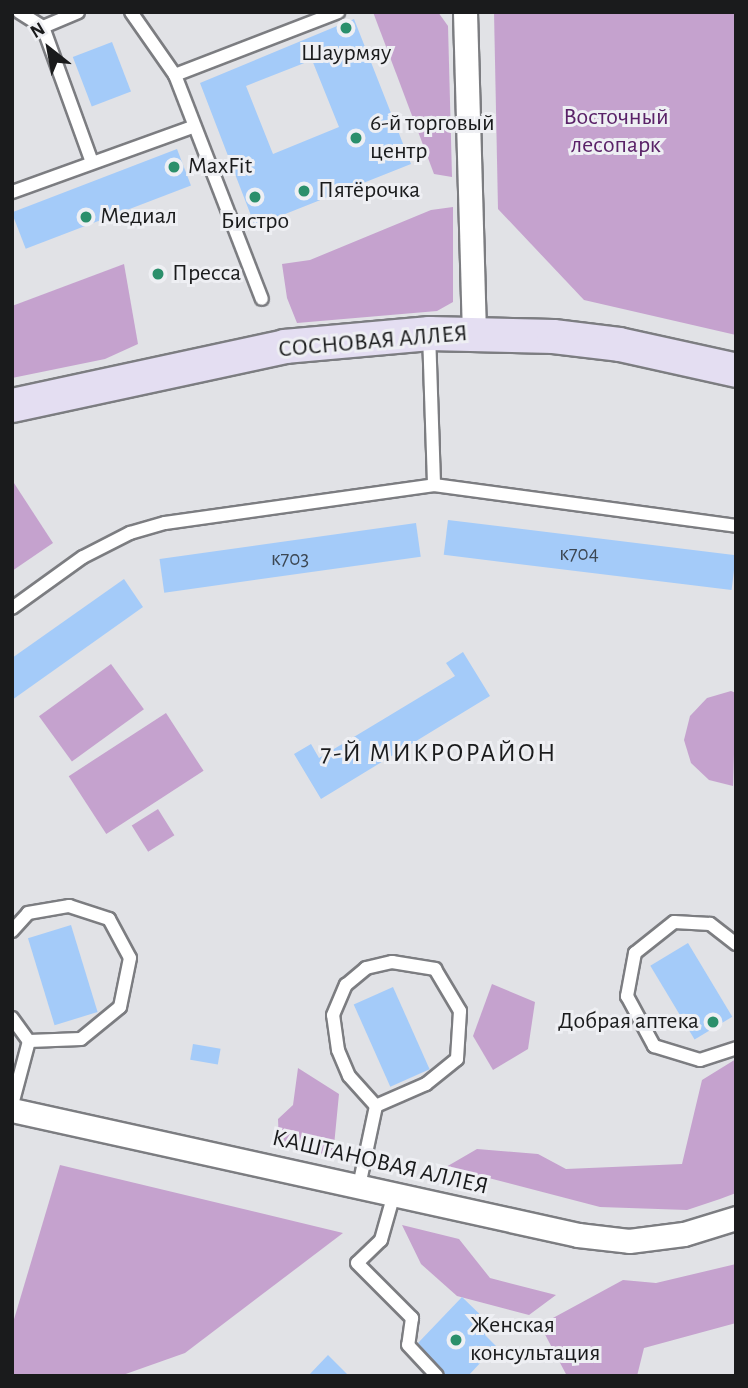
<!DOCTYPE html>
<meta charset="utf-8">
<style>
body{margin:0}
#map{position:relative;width:748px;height:1388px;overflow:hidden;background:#e1e2e6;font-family:"Alegreya Sans",sans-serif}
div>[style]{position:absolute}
.green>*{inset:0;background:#c5a2ce;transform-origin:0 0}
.building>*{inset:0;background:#a4cbf9;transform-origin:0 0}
.roads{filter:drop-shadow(2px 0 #7c7d81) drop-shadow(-2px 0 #7c7d81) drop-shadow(0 2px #7c7d81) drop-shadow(0 -2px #7c7d81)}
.service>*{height:12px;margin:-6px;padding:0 6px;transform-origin:6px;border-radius:6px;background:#fff}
.minor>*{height:23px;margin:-11.5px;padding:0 11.5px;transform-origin:11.5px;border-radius:11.5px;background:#fff}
.secondary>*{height:33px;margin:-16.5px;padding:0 16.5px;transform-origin:16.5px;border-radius:16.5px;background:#e4def2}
.dots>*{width:19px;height:19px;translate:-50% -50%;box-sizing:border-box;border:4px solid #eeeff3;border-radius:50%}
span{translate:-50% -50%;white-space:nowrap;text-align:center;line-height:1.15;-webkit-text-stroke:6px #eeeff3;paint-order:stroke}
.number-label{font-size:21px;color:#3c4753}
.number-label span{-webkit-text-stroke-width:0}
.poi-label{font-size:24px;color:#1a1b1c}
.left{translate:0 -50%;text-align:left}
.right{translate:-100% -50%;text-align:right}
.park-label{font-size:24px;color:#5a2268}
.street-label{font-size:24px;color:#1a1b1c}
.neighbourhood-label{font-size:26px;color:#1a1b1c;letter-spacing:2px}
.frame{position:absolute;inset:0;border:14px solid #1a1b1c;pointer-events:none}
.north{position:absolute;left:14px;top:14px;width:70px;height:70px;-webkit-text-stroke:5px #eeeff3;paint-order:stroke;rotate:329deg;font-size:19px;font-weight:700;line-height:28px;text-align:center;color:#1a1b1c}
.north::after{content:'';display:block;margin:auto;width:24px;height:32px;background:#1a1b1c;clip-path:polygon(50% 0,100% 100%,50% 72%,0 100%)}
</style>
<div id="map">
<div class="green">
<div style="clip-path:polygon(373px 12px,438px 12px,448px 26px,452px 177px,434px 174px)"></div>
<div style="clip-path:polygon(494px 12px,736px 12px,736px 335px,584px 300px,498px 209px)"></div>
<div style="clip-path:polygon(453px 207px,453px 302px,437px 311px,297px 323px,287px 298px,282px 264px,310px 260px,431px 210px)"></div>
<div style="clip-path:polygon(124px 264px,138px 344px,105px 359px,12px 378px,12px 306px)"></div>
<div style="clip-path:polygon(12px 480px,53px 543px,12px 571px)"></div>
<div style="left:111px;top:664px;width:56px;height:89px;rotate:54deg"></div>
<div style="clip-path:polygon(731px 691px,736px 693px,733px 786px,709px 780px,691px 763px,684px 740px,690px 716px,707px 698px)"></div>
<div style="left:166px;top:713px;width:69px;height:116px;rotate:57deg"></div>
<div style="left:158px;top:809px;width:31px;height:31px;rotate:58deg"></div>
<div style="clip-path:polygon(492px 984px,535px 1002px,528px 1049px,493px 1070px,473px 1036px)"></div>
<div style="clip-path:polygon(736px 1059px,736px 1193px,720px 1199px,687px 1210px,600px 1207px,446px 1167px,477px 1149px,538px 1154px,566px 1169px,682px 1164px,702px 1080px)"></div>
<div style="clip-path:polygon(298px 1068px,339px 1094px,333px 1156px,279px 1144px,278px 1119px,293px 1105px)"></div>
<div style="clip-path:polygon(60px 1165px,343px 1233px,185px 1353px,120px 1376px,12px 1376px,12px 1326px)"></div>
<div style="clip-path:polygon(402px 1225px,459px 1239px,490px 1278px,556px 1295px,529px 1315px,457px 1296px,421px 1264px)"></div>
<div style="clip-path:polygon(736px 1264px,736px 1323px,644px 1348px,637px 1376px,567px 1376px,540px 1325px,623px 1280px,656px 1283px)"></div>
</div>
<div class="building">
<div style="clip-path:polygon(evenodd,354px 19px,411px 164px,255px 226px,200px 83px,354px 19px,312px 60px,339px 127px,273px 154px,246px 86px,312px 60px)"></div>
<div style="left:112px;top:42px;width:53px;height:42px;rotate:69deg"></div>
<div style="left:177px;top:149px;width:39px;height:177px;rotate:69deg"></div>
<div style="left:448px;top:520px;width:290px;height:35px;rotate:7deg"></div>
<div style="left:416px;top:523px;width:34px;height:259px;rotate:82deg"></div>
<div style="clip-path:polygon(124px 579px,143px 607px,12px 700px,12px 658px)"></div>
<div style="clip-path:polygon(463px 652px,490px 696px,321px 799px,294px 754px,311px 744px,319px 758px,455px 676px,446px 663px)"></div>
<div style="left:71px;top:925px;width:91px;height:45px;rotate:73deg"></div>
<div style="left:688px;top:943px;width:86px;height:44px;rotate:59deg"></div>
<div style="left:393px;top:987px;width:90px;height:43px;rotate:66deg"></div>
<div style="left:193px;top:1044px;width:28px;height:16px;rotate:10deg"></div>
<div style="clip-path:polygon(462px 1297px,493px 1327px,485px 1335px,496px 1346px,468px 1376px,446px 1376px,418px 1343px)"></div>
<div style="clip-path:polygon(328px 1355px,349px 1376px,308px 1376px)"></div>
</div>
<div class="roads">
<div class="service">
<div style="left:19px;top:12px;width:28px;rotate:32deg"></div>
<div style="left:43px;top:27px;width:38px;rotate:-23deg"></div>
<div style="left:131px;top:12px;width:77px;rotate:55.1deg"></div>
<div style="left:175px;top:75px;width:240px;rotate:68.8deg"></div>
<div style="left:43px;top:27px;width:144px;rotate:70.1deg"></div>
<div style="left:175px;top:75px;width:175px;rotate:-21.1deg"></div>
<div style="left:12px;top:192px;width:192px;rotate:-19.8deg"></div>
<div style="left:429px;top:333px;width:152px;rotate:88.1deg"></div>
<div style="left:12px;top:608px;width:87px;rotate:-35.7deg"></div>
<div style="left:83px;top:557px;width:53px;rotate:-27.1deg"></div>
<div style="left:130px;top:533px;width:36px;rotate:-16deg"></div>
<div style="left:165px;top:523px;width:272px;rotate:-8deg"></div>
<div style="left:434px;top:485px;width:305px;rotate:7.7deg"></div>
<div style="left:12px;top:931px;width:24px;rotate:-48deg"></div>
<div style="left:28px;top:913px;width:42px;rotate:-9.7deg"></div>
<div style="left:69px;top:906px;width:42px;rotate:18deg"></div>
<div style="left:109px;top:919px;width:44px;rotate:61.7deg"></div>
<div style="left:130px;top:958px;width:50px;rotate:101.5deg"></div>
<div style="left:120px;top:1007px;width:50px;rotate:140.6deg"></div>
<div style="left:81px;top:1039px;width:52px;rotate:177.8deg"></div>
<div style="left:736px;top:944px;width:33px;rotate:-142deg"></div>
<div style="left:710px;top:924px;width:36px;rotate:-177deg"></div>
<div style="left:674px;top:922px;width:50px;rotate:141.5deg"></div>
<div style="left:635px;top:953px;width:44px;rotate:100.5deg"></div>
<div style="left:627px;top:996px;width:57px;rotate:61.6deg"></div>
<div style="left:654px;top:1046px;width:48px;rotate:16.9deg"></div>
<div style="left:700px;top:1060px;width:38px;rotate:-18deg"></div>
<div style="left:392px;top:962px;width:44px;rotate:9.2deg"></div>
<div style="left:435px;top:969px;width:49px;rotate:59.2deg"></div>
<div style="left:460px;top:1011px;width:48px;rotate:93.6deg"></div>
<div style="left:457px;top:1059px;width:40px;rotate:141deg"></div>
<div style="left:426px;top:1084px;width:55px;rotate:156.3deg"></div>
<div style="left:376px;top:1106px;width:40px;rotate:-132deg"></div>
<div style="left:349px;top:1076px;width:28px;rotate:-113deg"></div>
<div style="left:338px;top:1050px;width:35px;rotate:-98deg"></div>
<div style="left:333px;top:1015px;width:33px;rotate:-67deg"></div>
<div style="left:346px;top:985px;width:26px;rotate:-40deg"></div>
<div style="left:366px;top:968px;width:27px;rotate:-13deg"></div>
<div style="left:12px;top:1018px;width:29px;rotate:54deg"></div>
<div style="left:29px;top:1041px;width:66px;rotate:104.9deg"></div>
<div style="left:359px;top:1186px;width:82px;rotate:-78deg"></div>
<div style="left:394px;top:1194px;width:48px;rotate:105.8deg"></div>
<div style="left:381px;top:1240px;width:33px;rotate:136deg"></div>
<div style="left:357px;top:1263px;width:78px;rotate:45deg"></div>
<div style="left:412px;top:1318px;width:27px;rotate:98deg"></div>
<div style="left:408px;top:1345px;width:42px;rotate:46.9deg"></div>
</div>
<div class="minor">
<div style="left:465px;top:12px;width:321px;rotate:88.4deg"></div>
<div style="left:12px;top:1110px;width:580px;rotate:12.45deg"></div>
<div style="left:578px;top:1235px;width:51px;rotate:6.7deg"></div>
<div style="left:629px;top:1241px;width:55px;rotate:-7.3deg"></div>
<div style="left:684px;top:1234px;width:54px;rotate:-17.1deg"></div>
</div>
<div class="secondary">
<div style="left:12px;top:405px;width:278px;rotate:-12.2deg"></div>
<div style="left:284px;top:346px;width:146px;rotate:-5.1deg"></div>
<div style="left:429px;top:333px;width:124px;rotate:1.4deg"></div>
<div style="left:553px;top:336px;width:66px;rotate:6.9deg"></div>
<div style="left:619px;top:344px;width:120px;rotate:12.5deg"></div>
</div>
</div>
<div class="dots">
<div style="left:346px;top:28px;background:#2b8f6b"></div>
<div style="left:356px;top:138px;background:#2b8f6b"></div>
<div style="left:174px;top:167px;background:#2b8f6b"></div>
<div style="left:304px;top:191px;background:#2b8f6b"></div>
<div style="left:255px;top:197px;background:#2b8f6b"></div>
<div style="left:86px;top:217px;background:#2b8f6b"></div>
<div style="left:158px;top:274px;background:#2b8f6b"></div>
<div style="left:713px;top:1022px;background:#2b8f6b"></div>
<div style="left:456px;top:1340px;background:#2b8f6b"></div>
</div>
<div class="number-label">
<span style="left:579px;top:554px">к704</span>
<span style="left:290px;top:559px">к703</span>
</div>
<div class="poi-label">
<span style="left:346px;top:54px">Шаурмяу</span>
<span class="left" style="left:370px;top:138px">6-й торговый<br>центр</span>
<span class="left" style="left:188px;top:167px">MaxFit</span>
<span class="left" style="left:318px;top:191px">Пятёрочка</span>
<span class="left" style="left:100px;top:217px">Медиал</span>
<span style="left:255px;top:222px">Бистро</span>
<span class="left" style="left:172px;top:274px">Пресса</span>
<span class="right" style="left:699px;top:1022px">Добрая аптека</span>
<span class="left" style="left:470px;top:1340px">Женская<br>консультация</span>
</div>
<div class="park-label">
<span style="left:616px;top:132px">Восточный<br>лесопарк</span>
</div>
<div class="street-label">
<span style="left:373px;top:342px;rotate:-5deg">СОСНОВАЯ АЛЛЕЯ</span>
<span style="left:380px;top:1163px;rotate:13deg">КАШТАНОВАЯ АЛЛЕЯ</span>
</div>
<div class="neighbourhood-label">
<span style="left:439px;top:754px">7-Й МИКРОРАЙОН</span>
</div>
<div class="frame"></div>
<div class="north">N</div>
</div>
